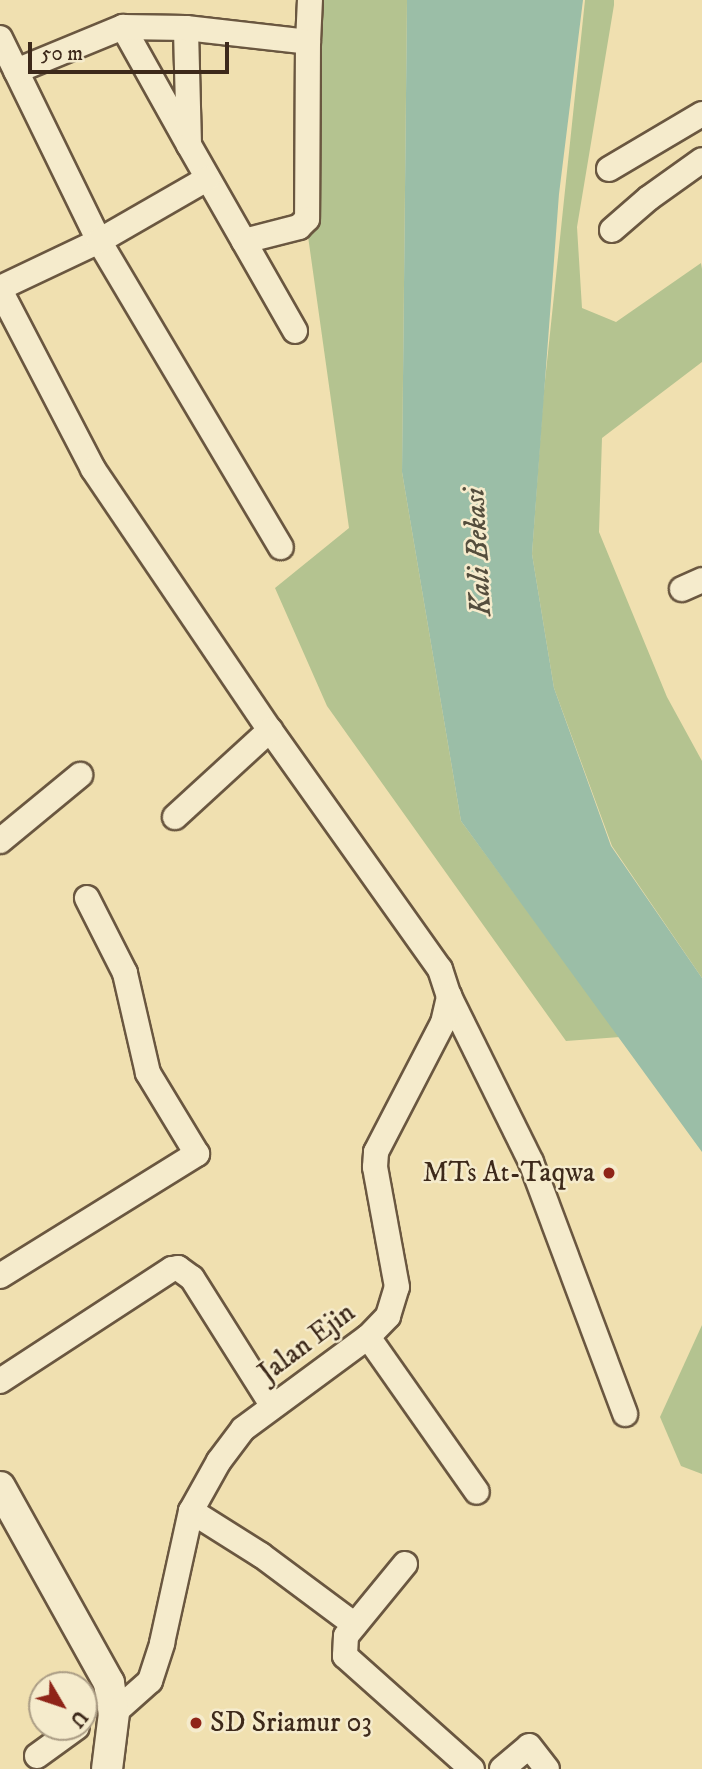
<!DOCTYPE html>
<style>
body{margin:0}
#map{position:relative;width:702px;height:1769px;overflow:hidden;background:#f0e0b0;font-family:"IM FELL DW Pica",serif}
div>[style]{position:absolute}
.green>*{inset:0;background:#b4c390}
.water>*{inset:0;background:#9bbea7}
.roads{filter:drop-shadow(2px 0 #6a5740) drop-shadow(-2px 0 #6a5740) drop-shadow(0 2px #6a5740) drop-shadow(0 -2px #6a5740)}
.minor>*{height:24px;margin:-12px;padding:0 12px;transform-origin:12px;border-radius:12px;background:#f5ebcc}
.tertiary>*{height:30px;margin:-15px;padding:0 15px;transform-origin:15px;border-radius:15px;background:#f5ebcc}
.dots>*{width:19px;height:19px;translate:-50% -50%;box-sizing:border-box;border:4px solid #f5ebcc;border-radius:50%}
span{translate:-50% -50%;white-space:nowrap;text-align:center;line-height:1.15;-webkit-text-stroke:5px #f5ebcc;paint-order:stroke}
.poi-label{font-size:28px;color:#3d291a}
.right{translate:-100% -50%;text-align:right}
.left{translate:0 -50%;text-align:left}
.street-label{font-size:28px;color:#3d291a}
.water-label{font-size:30px;color:#544e3d;font-style:italic}
.north{position:absolute;left:28px;top:1671px;width:70px;height:70px;box-sizing:border-box;background:#f5ebcc;border:2px solid #ab9d85;border-radius:50%;rotate:129deg;font-size:19px;font-weight:700;line-height:28px;text-align:center;color:#3d291a}
.north::after{content:'';display:block;margin:auto;width:24px;height:32px;background:#8f2418;clip-path:polygon(50% 0,100% 100%,50% 72%,0 100%)}
.scale{position:absolute;left:28px;top:42px;width:201px;height:32px;box-sizing:border-box;border:4px solid #3d291a;border-top:0;padding-left:9px;font-size:21px;line-height:24px;white-space:nowrap;color:#3d291a;-webkit-text-stroke:5px #f5ebcc;paint-order:stroke}
</style>
<div id="map">
<div class="green">
<div style="clip-path:polygon(308px 0,407px 0,402px 472px,461px 821px,620px 1037px,566px 1041px,327px 706px,275px 588px,349px 528px,306px 222px)"></div>
<div style="clip-path:polygon(585px 0,614px 0,614px 5px,577px 227px,582px 308px,616px 322px,701px 263px,702px 269px,702px 362px,602px 438px,599px 532px,667px 697px,702px 761px,702px 978px,612px 846px,554px 688px,532px 554px,543px 400px)"></div>
<div style="clip-path:polygon(702px 1325px,702px 1474px,681px 1466px,660px 1417px)"></div>
</div>
<div class="water">
<div style="clip-path:polygon(407px 0,583px 0,559px 194px,532px 554px,554px 688px,611px 846px,702px 978px,702px 1152px,461px 821px,402px 472px)"></div>
</div>
<div class="roads">
<div class="minor">
<div style="left:123px;top:27px;width:135px;rotate:60.8deg"></div>
<div style="left:189px;top:145px;width:117px;rotate:-91.5deg"></div>
<div style="left:0;top:38px;width:226px;rotate:64deg"></div>
<div style="left:99px;top:241px;width:356px;rotate:59.3deg"></div>
<div style="left:308px;top:42px;width:42px;rotate:-87.3deg"></div>
<div style="left:16px;top:71px;width:116px;rotate:-22.4deg"></div>
<div style="left:123px;top:27px;width:63px;rotate:0.9deg"></div>
<div style="left:186px;top:28px;width:123px;rotate:6.5deg"></div>
<div style="left:308px;top:42px;width:177px;rotate:90.3deg"></div>
<div style="left:307px;top:219px;width:11px;rotate:135deg"></div>
<div style="left:299px;top:227px;width:57px;rotate:165.7deg"></div>
<div style="left:189px;top:145px;width:214px;rotate:60.3deg"></div>
<div style="left:609px;top:169px;width:108px;rotate:-30.6deg"></div>
<div style="left:612px;top:230px;width:49px;rotate:-40.9deg"></div>
<div style="left:649px;top:198px;width:65px;rotate:-35.6deg"></div>
<div style="left:0;top:288px;width:110px;rotate:-25.4deg"></div>
<div style="left:99px;top:241px;width:125px;rotate:-29.9deg"></div>
<div style="left:0;top:290px;width:202px;rotate:62.5deg"></div>
<div style="left:93px;top:469px;width:315px;rotate:55.9deg"></div>
<div style="left:270px;top:730px;width:293px;rotate:54.6deg"></div>
<div style="left:440px;top:969px;width:28px;rotate:72deg"></div>
<div style="left:449px;top:996px;width:185px;rotate:63.7deg"></div>
<div style="left:531px;top:1162px;width:269px;rotate:69.5deg"></div>
<div style="left:682px;top:589px;width:22px;rotate:-24deg"></div>
<div style="left:175px;top:817px;width:129px;rotate:-42.5deg"></div>
<div style="left:0;top:841px;width:104px;rotate:-39.5deg"></div>
<div style="left:0;top:1276px;width:232px;rotate:-31.8deg"></div>
<div style="left:197px;top:1154px;width:95px;rotate:-121.2deg"></div>
<div style="left:148px;top:1073px;width:103px;rotate:-103deg"></div>
<div style="left:125px;top:973px;width:84px;rotate:-116.9deg"></div>
<div style="left:368px;top:1337px;width:189px;rotate:54.9deg"></div>
<div style="left:0;top:1381px;width:205px;rotate:-33.1deg"></div>
<div style="left:172px;top:1269px;width:6px;rotate:-9deg"></div>
<div style="left:178px;top:1268px;width:17px;rotate:36deg"></div>
<div style="left:192px;top:1278px;width:150px;rotate:57.8deg"></div>
<div style="left:191px;top:1511px;width:83px;rotate:32.2deg"></div>
<div style="left:261px;top:1555px;width:117px;rotate:36.7deg"></div>
<div style="left:405px;top:1564px;width:93px;rotate:129.3deg"></div>
<div style="left:346px;top:1636px;width:20px;rotate:93deg"></div>
<div style="left:345px;top:1656px;width:170px;rotate:41.7deg"></div>
<div style="left:114px;top:1713px;width:48px;rotate:-41.6deg"></div>
<div style="left:150px;top:1681px;width:40px;rotate:-72deg"></div>
<div style="left:162px;top:1643px;width:135px;rotate:-77.6deg"></div>
<div style="left:191px;top:1511px;width:57px;rotate:-60.8deg"></div>
<div style="left:219px;top:1461px;width:40px;rotate:-53deg"></div>
<div style="left:243px;top:1429px;width:155px;rotate:-36.4deg"></div>
<div style="left:368px;top:1337px;width:29px;rotate:-46deg"></div>
<div style="left:388px;top:1316px;width:30px;rotate:-73deg"></div>
<div style="left:397px;top:1287px;width:122px;rotate:-100.4deg"></div>
<div style="left:375px;top:1167px;width:15px;rotate:-86deg"></div>
<div style="left:376px;top:1152px;width:145px;rotate:-62.6deg"></div>
<div style="left:443px;top:1023px;width:28px;rotate:-77deg"></div>
<div style="left:37px;top:1756px;width:49px;rotate:-35.9deg"></div>
<div style="left:502px;top:1769px;width:35px;rotate:-40deg"></div>
<div style="left:529px;top:1746px;width:29px;rotate:52deg"></div>
</div>
<div class="tertiary">
<div style="left:0;top:1487px;width:224px;rotate:60.9deg"></div>
<div style="left:109px;top:1683px;width:30px;rotate:81deg"></div>
<div style="left:114px;top:1713px;width:56px;rotate:97.1deg"></div>
</div>
</div>
<div class="dots">
<div style="left:609px;top:1173px;background:#8f2418"></div>
<div style="left:196px;top:1723px;background:#8f2418"></div>
</div>
<div class="poi-label">
<span class="right" style="left:595px;top:1173px">MTs At-Taqwa</span>
<span class="left" style="left:210px;top:1723px">SD Sriamur 03</span>
</div>
<div class="street-label">
<span style="left:307px;top:1343px;rotate:-37deg">Jalan Ejin</span>
</div>
<div class="water-label">
<span style="left:479px;top:552px;rotate:-93deg">Kali Bekasi</span>
</div>
<div class="north">U</div>
<div class="scale">50 m</div>
</div>
